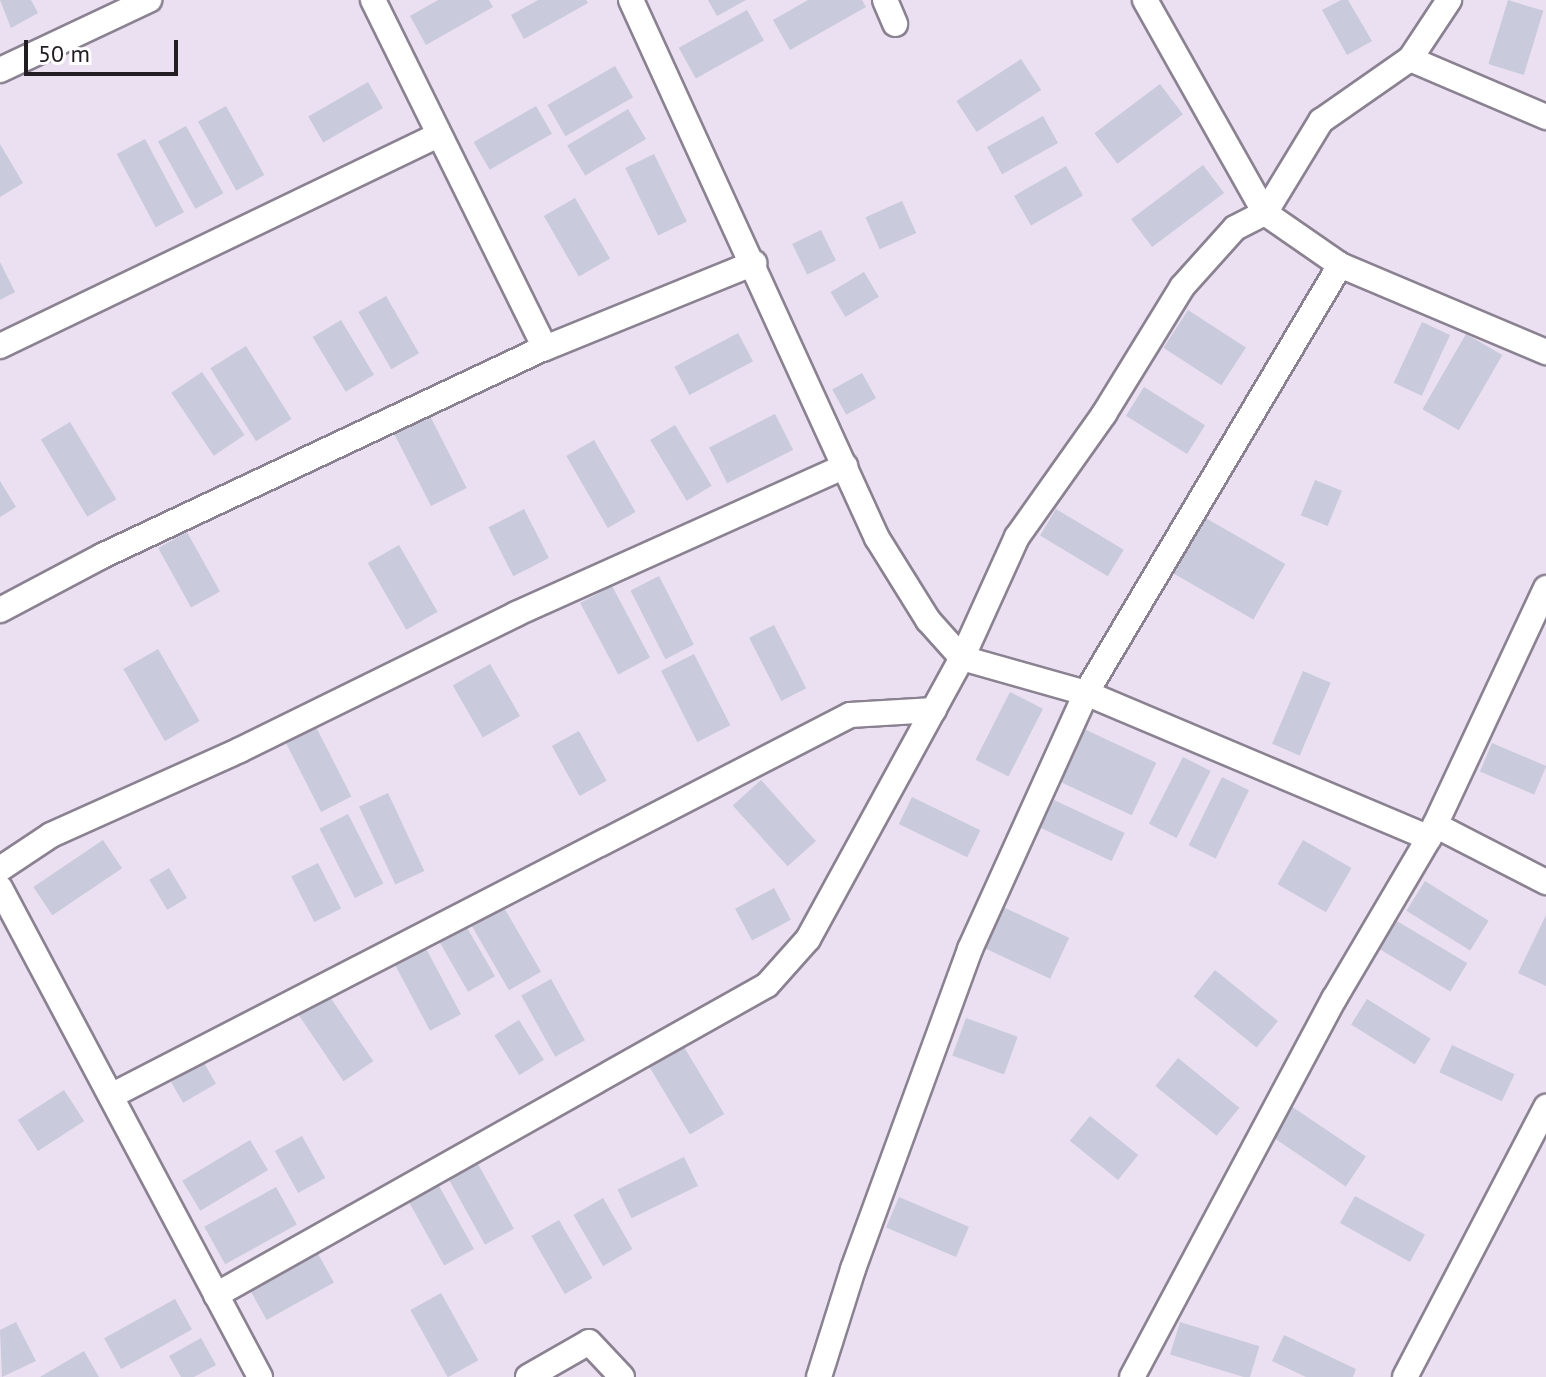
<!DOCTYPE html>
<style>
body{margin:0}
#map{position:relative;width:1546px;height:1377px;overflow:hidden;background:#eae0f1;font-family:"PT Sans",sans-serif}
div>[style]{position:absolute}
.building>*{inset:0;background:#c9cadc;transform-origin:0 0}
.roads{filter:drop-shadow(2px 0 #8b8291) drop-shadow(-2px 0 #8b8291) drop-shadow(0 2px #8b8291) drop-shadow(0 -2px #8b8291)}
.street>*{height:24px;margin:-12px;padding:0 12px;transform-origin:12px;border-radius:12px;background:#fff}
span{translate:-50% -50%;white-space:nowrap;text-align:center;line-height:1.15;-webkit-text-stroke:7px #fff;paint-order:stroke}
.scale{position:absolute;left:24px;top:40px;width:154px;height:36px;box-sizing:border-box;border:4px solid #211d23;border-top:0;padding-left:10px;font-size:24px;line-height:28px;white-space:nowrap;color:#211d23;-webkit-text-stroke:6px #fff;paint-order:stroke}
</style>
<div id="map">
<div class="building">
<div style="clip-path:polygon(0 0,31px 0,38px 13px,11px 28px)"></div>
<div style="clip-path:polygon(438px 0,489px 0,493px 7px,426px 45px,410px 16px)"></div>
<div style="clip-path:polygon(538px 0,586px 0,588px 3px,524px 39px,511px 15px)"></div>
<div style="clip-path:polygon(708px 0,746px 0,717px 16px)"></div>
<div style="clip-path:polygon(808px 0,862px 0,866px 7px,790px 50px,773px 20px)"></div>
<div style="clip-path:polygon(1341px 0,1348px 0,1372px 41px,1347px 55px,1322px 10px)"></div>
<div style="left:1508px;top:0;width:37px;height:67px;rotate:17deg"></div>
<div style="left:747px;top:10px;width:35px;height:78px;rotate:61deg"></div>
<div style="left:1021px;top:59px;width:37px;height:77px;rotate:57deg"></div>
<div style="left:615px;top:66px;width:36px;height:78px;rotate:60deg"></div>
<div style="left:368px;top:82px;width:30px;height:69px;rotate:60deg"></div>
<div style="left:1160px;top:84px;width:38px;height:82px;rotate:53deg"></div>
<div style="left:226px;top:106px;width:79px;height:32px;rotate:61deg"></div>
<div style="left:536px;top:106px;width:32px;height:72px;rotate:60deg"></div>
<div style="left:628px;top:109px;width:35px;height:71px;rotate:59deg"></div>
<div style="left:1043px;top:116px;width:31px;height:64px;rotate:61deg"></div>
<div style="left:186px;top:126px;width:77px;height:32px;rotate:61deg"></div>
<div style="left:145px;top:139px;width:83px;height:32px;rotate:62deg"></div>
<div style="clip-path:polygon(0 144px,23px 183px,0 197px)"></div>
<div style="left:654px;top:154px;width:75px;height:32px;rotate:64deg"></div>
<div style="left:1203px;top:165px;width:35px;height:90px;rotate:53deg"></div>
<div style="left:1066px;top:166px;width:34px;height:60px;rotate:60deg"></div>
<div style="left:575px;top:198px;width:70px;height:36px;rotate:60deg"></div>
<div style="left:902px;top:201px;width:35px;height:40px;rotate:66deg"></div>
<div style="left:821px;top:230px;width:34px;height:32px;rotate:64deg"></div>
<div style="clip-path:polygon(0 262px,15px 292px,0 300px)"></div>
<div style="left:864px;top:272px;width:29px;height:39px;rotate:59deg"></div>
<div style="left:386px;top:296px;width:66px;height:32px;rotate:60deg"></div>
<div style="left:1188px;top:310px;width:69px;height:45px;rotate:33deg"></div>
<div style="left:341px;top:320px;width:64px;height:33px;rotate:59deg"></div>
<div style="left:1422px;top:322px;width:31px;height:67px;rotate:25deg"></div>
<div style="left:738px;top:333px;width:32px;height:72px;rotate:62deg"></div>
<div style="left:1466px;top:334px;width:42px;height:87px;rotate:30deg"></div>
<div style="left:246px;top:346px;width:86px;height:42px;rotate:58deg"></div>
<div style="left:202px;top:372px;width:76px;height:37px;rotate:56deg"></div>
<div style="left:862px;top:373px;width:29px;height:34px;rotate:61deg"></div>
<div style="left:1144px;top:387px;width:72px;height:34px;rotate:32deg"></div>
<div style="left:429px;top:414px;width:83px;height:40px;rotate:63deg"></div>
<div style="left:775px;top:414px;width:40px;height:74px;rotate:63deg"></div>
<div style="left:70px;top:422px;width:90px;height:34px;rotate:59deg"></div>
<div style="left:675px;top:425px;width:71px;height:29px;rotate:59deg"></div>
<div style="left:594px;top:440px;width:83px;height:32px;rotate:60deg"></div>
<div style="left:1315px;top:480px;width:29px;height:38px;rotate:22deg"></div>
<div style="clip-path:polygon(0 481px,16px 507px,0 517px)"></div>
<div style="left:524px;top:509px;width:55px;height:40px;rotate:63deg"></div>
<div style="left:1056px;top:509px;width:79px;height:31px;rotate:31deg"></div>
<div style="left:1197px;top:513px;width:102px;height:64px;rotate:30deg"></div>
<div style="left:187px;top:532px;width:68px;height:33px;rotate:61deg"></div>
<div style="left:399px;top:545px;width:77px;height:36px;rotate:60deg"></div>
<div style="left:659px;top:576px;width:77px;height:32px;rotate:63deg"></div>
<div style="left:612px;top:586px;width:81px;height:36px;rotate:62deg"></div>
<div style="left:774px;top:625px;width:71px;height:28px;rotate:63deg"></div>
<div style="left:158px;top:649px;width:83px;height:40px;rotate:60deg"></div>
<div style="left:694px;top:654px;width:80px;height:37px;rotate:63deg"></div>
<div style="left:490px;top:664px;width:60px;height:43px;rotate:60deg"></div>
<div style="left:1303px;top:671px;width:30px;height:79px;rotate:23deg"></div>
<div style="left:1010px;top:692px;width:37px;height:76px;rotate:27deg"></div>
<div style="left:316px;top:727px;width:78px;height:34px;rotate:63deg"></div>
<div style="left:1082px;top:728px;width:82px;height:58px;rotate:25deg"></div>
<div style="left:579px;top:731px;width:57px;height:31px;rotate:61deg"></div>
<div style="left:1492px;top:743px;width:59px;height:31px;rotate:23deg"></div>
<div style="left:1183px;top:757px;width:31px;height:75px;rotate:27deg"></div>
<div style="left:1222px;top:777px;width:30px;height:76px;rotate:26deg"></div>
<div style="left:761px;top:780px;width:82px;height:38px;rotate:48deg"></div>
<div style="left:388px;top:793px;width:86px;height:32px;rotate:65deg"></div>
<div style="left:912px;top:797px;width:76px;height:30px;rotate:26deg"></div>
<div style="left:1054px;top:800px;width:78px;height:31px;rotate:25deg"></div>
<div style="left:348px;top:814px;width:78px;height:32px;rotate:63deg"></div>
<div style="left:103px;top:840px;width:34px;height:84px;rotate:56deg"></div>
<div style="left:1303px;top:840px;width:56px;height:51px;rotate:30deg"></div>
<div style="left:318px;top:863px;width:51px;height:30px;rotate:63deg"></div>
<div style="left:169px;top:868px;width:35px;height:23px;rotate:59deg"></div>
<div style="left:1425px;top:881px;width:75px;height:35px;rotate:32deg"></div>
<div style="left:774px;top:888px;width:36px;height:44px;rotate:62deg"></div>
<div style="left:499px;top:899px;width:84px;height:37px;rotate:60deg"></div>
<div style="left:1003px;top:907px;width:73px;height:45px;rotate:25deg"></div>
<div style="clip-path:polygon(1546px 915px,1546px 986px,1518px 973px)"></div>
<div style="left:462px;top:919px;width:66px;height:31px;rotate:60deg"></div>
<div style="left:1397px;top:921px;width:82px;height:33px;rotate:31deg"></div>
<div style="left:422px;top:941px;width:83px;height:35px;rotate:62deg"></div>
<div style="left:1215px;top:970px;width:81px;height:34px;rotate:39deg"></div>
<div style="left:551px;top:979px;width:70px;height:34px;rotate:61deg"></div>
<div style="left:328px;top:994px;width:81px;height:36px;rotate:56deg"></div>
<div style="left:1367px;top:999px;width:75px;height:30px;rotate:32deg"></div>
<div style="left:966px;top:1018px;width:55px;height:40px;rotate:20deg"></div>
<div style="left:519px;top:1020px;width:47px;height:29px;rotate:58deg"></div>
<div style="left:681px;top:1042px;width:84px;height:40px;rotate:59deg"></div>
<div style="left:1452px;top:1045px;width:69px;height:30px;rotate:25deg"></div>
<div style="left:1178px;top:1058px;width:79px;height:36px;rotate:39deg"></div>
<div style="left:204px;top:1063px;width:24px;height:38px;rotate:60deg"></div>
<div style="left:64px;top:1090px;width:37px;height:55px;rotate:57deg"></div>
<div style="left:1288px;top:1104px;width:94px;height:36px;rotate:34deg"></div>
<div style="left:1090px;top:1116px;width:62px;height:32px;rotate:39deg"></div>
<div style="left:302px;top:1136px;width:48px;height:31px;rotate:61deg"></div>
<div style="left:250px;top:1140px;width:35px;height:79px;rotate:59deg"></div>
<div style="left:684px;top:1157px;width:32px;height:74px;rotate:64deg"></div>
<div style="left:478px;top:1164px;width:74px;height:33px;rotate:61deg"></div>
<div style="left:439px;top:1186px;width:72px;height:34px;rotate:61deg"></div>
<div style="left:276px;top:1187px;width:43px;height:82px;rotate:61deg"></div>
<div style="left:1355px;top:1196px;width:80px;height:31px;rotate:29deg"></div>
<div style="left:899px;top:1197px;width:76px;height:33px;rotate:23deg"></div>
<div style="left:603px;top:1198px;width:59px;height:34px;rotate:60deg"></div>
<div style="left:559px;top:1220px;width:67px;height:32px;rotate:60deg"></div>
<div style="left:317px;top:1252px;width:35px;height:77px;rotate:61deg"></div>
<div style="left:441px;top:1293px;width:77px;height:35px;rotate:61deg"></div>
<div style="left:175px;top:1299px;width:35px;height:81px;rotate:61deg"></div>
<div style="clip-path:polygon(16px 1322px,36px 1361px,2px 1377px,0 1330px)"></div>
<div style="left:1180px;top:1322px;width:83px;height:34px;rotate:17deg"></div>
<div style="clip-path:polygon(1284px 1335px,1356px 1369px,1353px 1377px,1306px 1377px,1272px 1361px)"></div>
<div style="clip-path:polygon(201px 1338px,216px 1365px,194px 1377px,181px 1377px,169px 1356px)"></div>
<div style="clip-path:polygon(84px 1351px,99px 1377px,40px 1377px)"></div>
</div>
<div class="roads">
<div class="street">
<div style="left:373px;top:0;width:388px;rotate:63.7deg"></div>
<div style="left:631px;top:0;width:592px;rotate:65.43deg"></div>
<div style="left:877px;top:538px;width:97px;rotate:58.1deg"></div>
<div style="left:928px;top:620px;width:51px;rotate:48.2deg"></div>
<div style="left:962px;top:658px;width:129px;rotate:15.8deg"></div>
<div style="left:1086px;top:693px;width:372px;rotate:22.9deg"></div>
<div style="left:885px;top:0;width:26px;rotate:67deg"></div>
<div style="left:1145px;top:0;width:244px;rotate:60.6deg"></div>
<div style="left:1265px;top:213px;width:91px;rotate:34.7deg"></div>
<div style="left:1340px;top:265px;width:224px;rotate:22.9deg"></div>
<div style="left:1410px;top:59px;width:148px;rotate:23.1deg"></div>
<div style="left:0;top:70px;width:165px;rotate:-25.2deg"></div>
<div style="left:0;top:346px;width:486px;rotate:-25.7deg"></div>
<div style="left:0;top:610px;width:115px;rotate:-27.9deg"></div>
<div style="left:102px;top:556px;width:489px;rotate:-25.2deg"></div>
<div style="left:545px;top:348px;width:226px;rotate:-22.1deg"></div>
<div style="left:1435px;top:825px;width:125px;rotate:27.2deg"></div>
<div style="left:0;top:869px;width:61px;rotate:-33.7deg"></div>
<div style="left:51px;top:835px;width:207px;rotate:-24.2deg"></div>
<div style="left:240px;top:750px;width:308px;rotate:-26.2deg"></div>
<div style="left:516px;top:614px;width:361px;rotate:-24.2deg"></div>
<div style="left:0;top:888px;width:554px;rotate:62deg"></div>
<div style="left:111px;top:1096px;width:831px;rotate:-27.27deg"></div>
<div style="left:850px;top:715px;width:84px;rotate:-3.4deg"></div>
<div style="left:216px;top:1295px;width:632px;rotate:-29.36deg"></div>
<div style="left:767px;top:985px;width:62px;rotate:-48.3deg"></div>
<div style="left:808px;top:939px;width:320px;rotate:-61.3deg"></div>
<div style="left:962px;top:658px;width:133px;rotate:-65.6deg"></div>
<div style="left:1017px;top:537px;width:151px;rotate:-54.7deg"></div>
<div style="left:1104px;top:414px;width:149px;rotate:-58.4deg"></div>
<div style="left:1182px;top:287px;width:79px;rotate:-48.1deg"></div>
<div style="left:1235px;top:228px;width:34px;rotate:-27deg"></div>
<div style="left:1265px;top:213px;width:108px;rotate:-58.7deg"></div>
<div style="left:1321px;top:121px;width:108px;rotate:-34.9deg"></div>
<div style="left:1410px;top:59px;width:71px;rotate:-56.5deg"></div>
<div style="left:528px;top:1377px;width:70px;rotate:-29.8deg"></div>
<div style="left:589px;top:1342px;width:48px;rotate:46.7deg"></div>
<div style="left:819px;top:1377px;width:113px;rotate:-72.5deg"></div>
<div style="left:853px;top:1269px;width:341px;rotate:-69.9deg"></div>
<div style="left:970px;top:949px;width:281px;rotate:-65.6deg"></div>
<div style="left:1086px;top:693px;width:498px;rotate:-59.3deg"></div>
<div style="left:1132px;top:1377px;width:429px;rotate:-61.9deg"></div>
<div style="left:1334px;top:999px;width:187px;rotate:-59.5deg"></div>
<div style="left:1429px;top:838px;width:276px;rotate:-64.9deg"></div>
<div style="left:1405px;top:1377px;width:305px;rotate:-62.4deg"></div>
</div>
</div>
<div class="scale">50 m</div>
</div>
